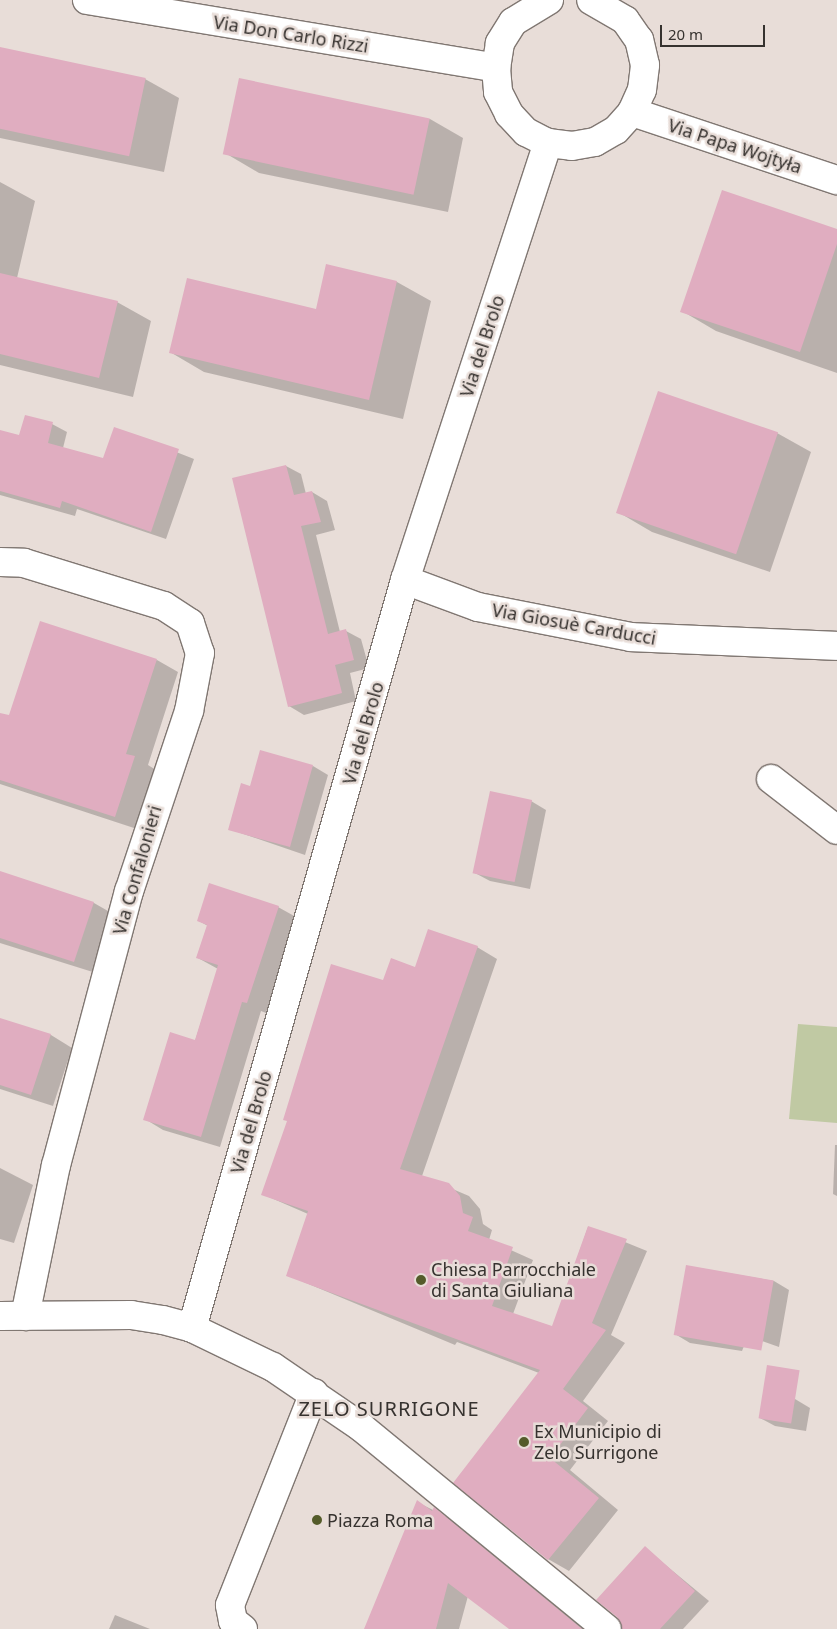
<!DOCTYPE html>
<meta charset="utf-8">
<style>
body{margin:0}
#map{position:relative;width:837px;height:1629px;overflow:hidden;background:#e8ddd8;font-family:"Noto Sans",sans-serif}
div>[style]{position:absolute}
.green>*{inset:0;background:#c0c9a3}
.shadow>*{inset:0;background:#0003}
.building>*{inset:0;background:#e0adc0;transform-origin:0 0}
.roads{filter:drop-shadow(1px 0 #807772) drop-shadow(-1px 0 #807772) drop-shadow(0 1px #807772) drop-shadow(0 -1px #807772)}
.minor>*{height:28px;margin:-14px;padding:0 14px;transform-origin:14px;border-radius:14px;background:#fff}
.dots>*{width:14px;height:14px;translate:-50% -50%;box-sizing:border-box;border:2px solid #e8ddd8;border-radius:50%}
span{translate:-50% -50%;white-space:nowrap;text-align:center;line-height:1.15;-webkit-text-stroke:5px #e8ddd8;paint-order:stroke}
.street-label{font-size:18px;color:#36322f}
.poi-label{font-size:18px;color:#36322f}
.left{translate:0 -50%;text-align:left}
.quarter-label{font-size:20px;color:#36322f;letter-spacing:1px}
.scale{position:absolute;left:660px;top:25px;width:105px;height:22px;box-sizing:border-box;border:2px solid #36322f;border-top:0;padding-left:6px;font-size:15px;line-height:18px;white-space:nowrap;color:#36322f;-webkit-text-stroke:4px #e8ddd8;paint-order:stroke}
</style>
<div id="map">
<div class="green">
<div style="clip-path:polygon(798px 1024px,837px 1027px,837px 1123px,789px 1119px)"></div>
</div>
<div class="shadow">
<div style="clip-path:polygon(0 49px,145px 79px,179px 98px,164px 172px,0 138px)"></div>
<div style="clip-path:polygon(430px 119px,463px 138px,448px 212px,259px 173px,225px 153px)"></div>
<div style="clip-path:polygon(0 182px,35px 201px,17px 278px,117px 302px,151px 321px,133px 397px,0 365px)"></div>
<div style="clip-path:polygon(837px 231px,837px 373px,716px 331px,682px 311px)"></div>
<div style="clip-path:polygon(327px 265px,397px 282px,431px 301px,403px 419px,204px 372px,170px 352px,317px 310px)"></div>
<div style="clip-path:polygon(52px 424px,67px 432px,63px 448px,104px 460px,115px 428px,194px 459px,166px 539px,77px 509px,75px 516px,0 495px,0 431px,20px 437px)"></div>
<div style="clip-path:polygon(777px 433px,811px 452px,770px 572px,652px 532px,618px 512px)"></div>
<div style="clip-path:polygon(286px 466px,301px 474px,306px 494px,312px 492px,327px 501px,335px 530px,316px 535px,340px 632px,346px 631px,361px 639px,369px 668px,350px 673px,356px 701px,304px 715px,289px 706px)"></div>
<div style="clip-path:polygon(157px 660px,178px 672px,148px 765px,156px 770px,137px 829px,0 784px,0 714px,10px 717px)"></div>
<div style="clip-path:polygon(313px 766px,328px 775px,305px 855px,229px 829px,251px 787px)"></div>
<div style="clip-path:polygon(531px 801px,546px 810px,530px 889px,490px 881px,475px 873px)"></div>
<div style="clip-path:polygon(0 872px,94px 903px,115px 915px,96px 973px,0 943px)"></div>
<div style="clip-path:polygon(278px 907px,296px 917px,266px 1013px,261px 1011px,220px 1147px,163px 1130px,145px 1119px,195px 1041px,218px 969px,198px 958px,208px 926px,199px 921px)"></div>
<div style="clip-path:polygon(477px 947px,497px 959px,422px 1176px,469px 1196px,480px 1209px,483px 1224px,492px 1230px,489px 1240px,533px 1260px,513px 1314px,553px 1327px,588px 1227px,647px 1251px,611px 1335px,625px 1343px,583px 1401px,608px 1421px,570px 1470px,618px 1510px,569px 1571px,548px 1559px,539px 1373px,457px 1342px,455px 1345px,287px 1275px,308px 1214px,262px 1194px,384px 981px)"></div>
<div style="clip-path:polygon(0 1019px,51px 1035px,72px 1048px,53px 1106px,0 1089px)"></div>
<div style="clip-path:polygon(835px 1145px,837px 1145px,837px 1196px,833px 1194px)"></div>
<div style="clip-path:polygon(0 1168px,33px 1185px,14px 1243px,0 1239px)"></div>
<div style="clip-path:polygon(687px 1266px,774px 1281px,789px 1290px,779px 1347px,748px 1336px,742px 1351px,690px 1343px,675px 1334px)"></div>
<div style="clip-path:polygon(795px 1399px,810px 1408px,806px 1431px,775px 1426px,760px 1418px)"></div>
<div style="clip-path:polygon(417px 1502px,455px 1521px,589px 1629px,511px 1629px,468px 1596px,459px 1629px,365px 1629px)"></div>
<div style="clip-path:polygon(645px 1548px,709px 1601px,683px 1629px,635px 1629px,598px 1600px)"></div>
<div style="clip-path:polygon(115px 1615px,150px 1629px,109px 1629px)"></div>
</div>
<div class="building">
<div style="left:0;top:47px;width:149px;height:80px;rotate:12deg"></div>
<div style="left:239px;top:78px;width:195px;height:78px;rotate:12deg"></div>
<div style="clip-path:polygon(722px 190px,837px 229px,837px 244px,800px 352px,680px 312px)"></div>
<div style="clip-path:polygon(326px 264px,397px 281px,369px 400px,169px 353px,187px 278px,316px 309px)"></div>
<div style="clip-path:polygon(0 273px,118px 301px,99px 378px,0 354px)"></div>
<div style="left:658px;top:391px;width:127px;height:129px;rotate:19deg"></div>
<div style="clip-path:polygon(25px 415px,53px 422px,48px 443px,103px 458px,114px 427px,179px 449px,151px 532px,62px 501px,60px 508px,0 491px,0 430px,19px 435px)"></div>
<div style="clip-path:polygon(286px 465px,294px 495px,312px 491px,321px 522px,301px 526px,328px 634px,346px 629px,354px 660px,335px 665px,342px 693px,288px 707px,232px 478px)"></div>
<div style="clip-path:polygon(40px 621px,157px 659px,126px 754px,135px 756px,115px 817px,0 780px,0 713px,9px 715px)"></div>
<div style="clip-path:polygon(260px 750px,313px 765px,290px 847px,228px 830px,241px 783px,250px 786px)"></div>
<div style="left:490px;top:791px;width:43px;height:84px;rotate:12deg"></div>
<div style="clip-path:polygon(0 871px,94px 902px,74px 962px,0 938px)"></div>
<div style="clip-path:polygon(209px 883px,279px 906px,247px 1003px,242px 1002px,201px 1137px,143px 1120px,170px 1032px,195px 1040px,218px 965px,196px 958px,207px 925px,197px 921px)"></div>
<div style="clip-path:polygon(428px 929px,478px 946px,400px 1169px,449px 1183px,460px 1196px,463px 1213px,473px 1217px,468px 1231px,513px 1247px,492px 1306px,552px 1326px,588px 1226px,627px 1239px,592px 1323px,606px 1330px,563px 1389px,588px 1408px,550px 1458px,599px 1498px,548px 1560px,453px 1483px,540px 1370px,286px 1276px,308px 1211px,261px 1195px,287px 1121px,283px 1120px,331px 964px,383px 980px,391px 958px,415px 967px)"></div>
<div style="clip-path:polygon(0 1018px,51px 1034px,31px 1095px,0 1085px)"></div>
<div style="left:686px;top:1265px;width:89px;height:71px;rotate:10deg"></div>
<div style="left:767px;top:1365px;width:33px;height:54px;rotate:9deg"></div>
<div style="clip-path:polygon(417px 1500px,432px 1511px,434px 1507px,582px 1629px,509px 1629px,448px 1583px,436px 1629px,364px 1629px)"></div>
<div style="clip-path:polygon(645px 1546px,695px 1591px,660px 1629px,622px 1629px,617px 1617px,596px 1600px)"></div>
</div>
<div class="roads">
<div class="minor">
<div style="left:87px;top:0;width:415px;rotate:9.4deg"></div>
<div style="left:549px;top:0;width:42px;rotate:148.6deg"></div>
<div style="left:513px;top:22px;width:25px;rotate:122deg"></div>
<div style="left:500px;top:43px;width:25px;rotate:99deg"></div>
<div style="left:496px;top:68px;width:24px;rotate:85deg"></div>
<div style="left:498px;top:92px;width:25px;rotate:63deg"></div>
<div style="left:509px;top:114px;width:25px;rotate:47deg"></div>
<div style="left:526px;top:132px;width:25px;rotate:27deg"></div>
<div style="left:548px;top:143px;width:24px;rotate:7deg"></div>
<div style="left:572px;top:146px;width:23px;rotate:-10deg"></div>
<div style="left:595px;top:142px;width:24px;rotate:-30deg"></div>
<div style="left:616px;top:130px;width:24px;rotate:-48deg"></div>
<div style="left:632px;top:112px;width:24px;rotate:-66deg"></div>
<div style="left:642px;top:90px;width:25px;rotate:-83deg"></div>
<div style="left:645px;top:65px;width:26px;rotate:-103deg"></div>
<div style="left:639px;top:40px;width:24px;rotate:-125deg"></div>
<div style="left:625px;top:20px;width:39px;rotate:-150deg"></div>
<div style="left:632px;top:112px;width:216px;rotate:18.4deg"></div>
<div style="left:0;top:562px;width:24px;rotate:2deg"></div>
<div style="left:24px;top:563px;width:146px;rotate:17.1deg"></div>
<div style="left:164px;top:606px;width:31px;rotate:33deg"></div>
<div style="left:190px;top:623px;width:32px;rotate:72deg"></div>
<div style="left:200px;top:653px;width:59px;rotate:100.7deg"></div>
<div style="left:189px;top:711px;width:190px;rotate:108.4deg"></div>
<div style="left:129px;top:891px;width:284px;rotate:104.9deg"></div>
<div style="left:56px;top:1165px;width:154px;rotate:101.6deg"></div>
<div style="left:405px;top:580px;width:78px;rotate:20.3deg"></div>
<div style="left:478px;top:607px;width:156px;rotate:11.1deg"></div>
<div style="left:631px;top:637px;width:206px;rotate:2.5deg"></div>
<div style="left:771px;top:779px;width:83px;rotate:37.7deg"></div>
<div style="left:0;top:1316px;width:131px;rotate:-0.4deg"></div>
<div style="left:131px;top:1315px;width:32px;rotate:9deg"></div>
<div style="left:163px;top:1320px;width:30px;rotate:15deg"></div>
<div style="left:192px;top:1328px;width:90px;rotate:25.7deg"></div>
<div style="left:273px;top:1367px;width:107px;rotate:34.3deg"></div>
<div style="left:361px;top:1427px;width:318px;rotate:39.4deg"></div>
<div style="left:192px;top:1328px;width:778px;rotate:-74.11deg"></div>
<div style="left:405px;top:580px;width:460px;rotate:-71.9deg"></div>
<div style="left:243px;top:1629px;width:13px;rotate:-141deg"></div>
<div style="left:233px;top:1621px;width:16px;rotate:-101deg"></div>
<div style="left:230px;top:1605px;width:228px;rotate:-68.4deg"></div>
</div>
</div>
<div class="dots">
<div style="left:421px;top:1280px;background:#545b2a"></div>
<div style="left:524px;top:1442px;background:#545b2a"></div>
<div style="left:317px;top:1520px;background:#545b2a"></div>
</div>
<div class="street-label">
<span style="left:291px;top:34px;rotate:9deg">Via Don Carlo Rizzi</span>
<span style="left:735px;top:146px;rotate:18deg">Via Papa Wojtyła</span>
<span style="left:482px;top:346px;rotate:-72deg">Via del Brolo</span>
<span style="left:574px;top:624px;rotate:10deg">Via Giosuè Carducci</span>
<span style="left:363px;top:733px;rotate:-74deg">Via del Brolo</span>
<span style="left:137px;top:870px;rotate:-74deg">Via Confalonieri</span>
<span style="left:251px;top:1122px;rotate:-74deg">Via del Brolo</span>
</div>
<div class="poi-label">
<span class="left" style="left:431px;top:1280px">Chiesa Parrocchiale<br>di Santa Giuliana</span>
<span class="left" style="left:534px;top:1442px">Ex Municipio di<br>Zelo Surrigone</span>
<span class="left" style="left:327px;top:1520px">Piazza Roma</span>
</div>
<div class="quarter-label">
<span style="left:389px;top:1408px">ZELO SURRIGONE</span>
</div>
<div class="scale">20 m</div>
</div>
